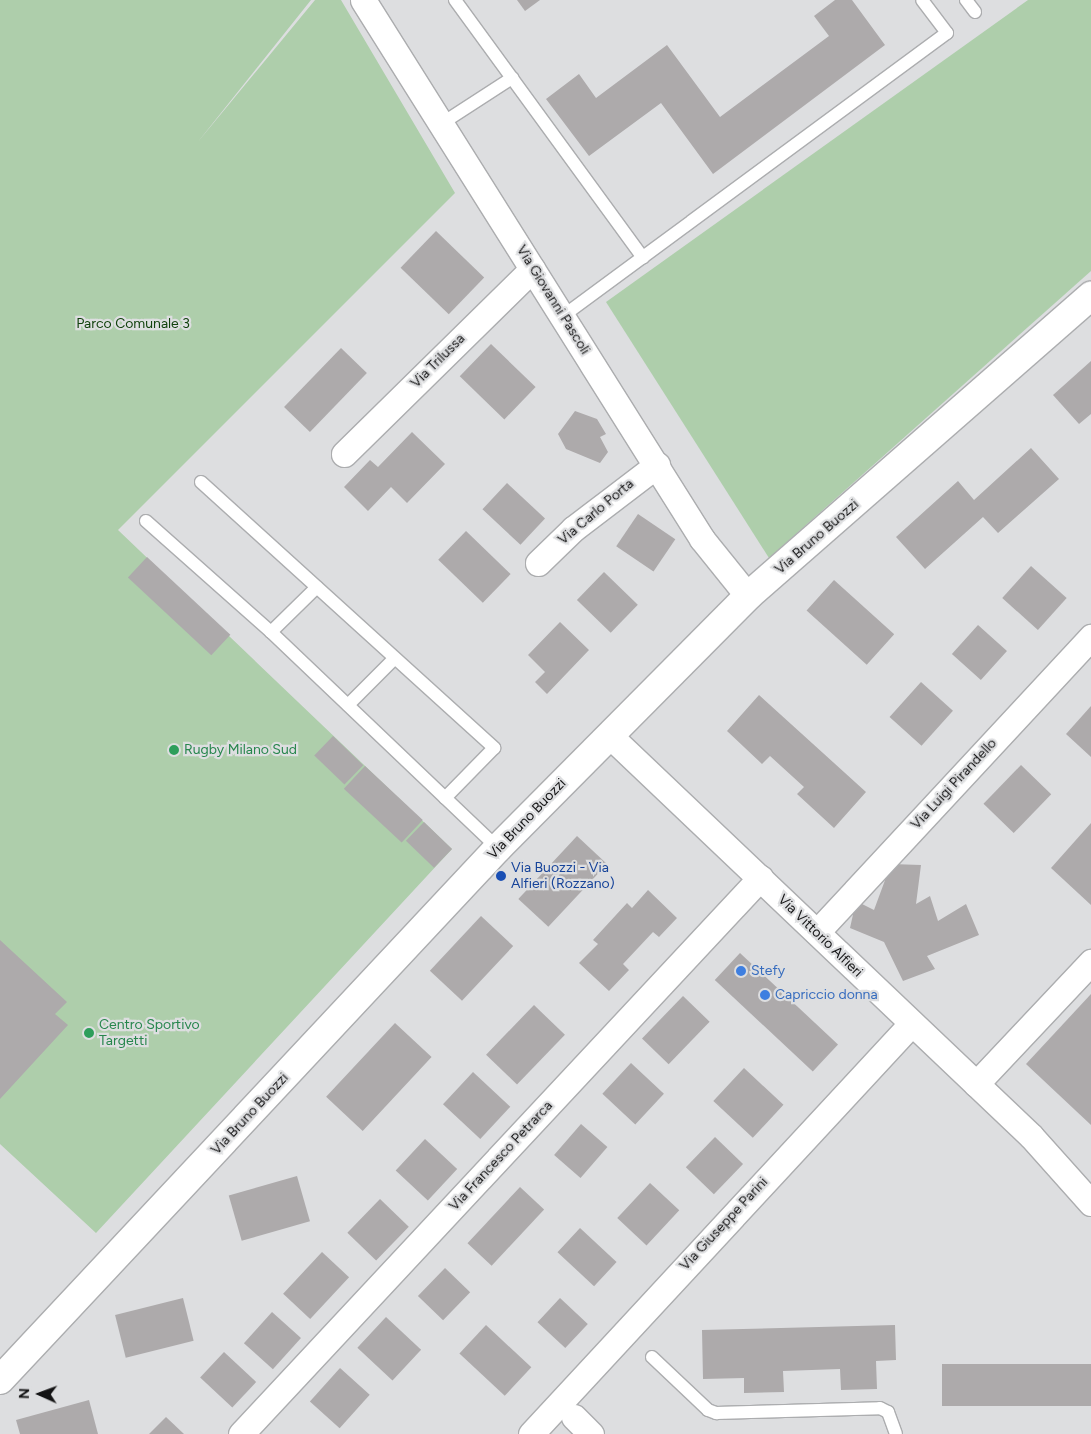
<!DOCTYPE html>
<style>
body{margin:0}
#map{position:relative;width:1091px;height:1434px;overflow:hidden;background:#dddee0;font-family:Figtree,sans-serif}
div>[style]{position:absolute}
.green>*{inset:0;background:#aeceab}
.building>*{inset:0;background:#adaaab;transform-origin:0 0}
.roads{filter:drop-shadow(1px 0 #acadaf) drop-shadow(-1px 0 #acadaf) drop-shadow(0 1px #acadaf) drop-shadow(0 -1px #acadaf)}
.lane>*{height:12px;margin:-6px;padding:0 6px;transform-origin:6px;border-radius:6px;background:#fff}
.street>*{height:25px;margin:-12.5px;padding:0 12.5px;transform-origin:12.5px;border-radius:12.5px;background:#fff}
.secondary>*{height:28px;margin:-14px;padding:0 14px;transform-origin:14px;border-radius:14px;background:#fff}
.dots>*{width:14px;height:14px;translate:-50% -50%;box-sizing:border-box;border:2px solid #dddee0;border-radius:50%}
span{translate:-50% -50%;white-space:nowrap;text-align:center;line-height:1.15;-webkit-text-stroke:4.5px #dddee0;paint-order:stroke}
.street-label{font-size:14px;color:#131314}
.park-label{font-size:14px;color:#11420d}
.leisure-label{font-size:14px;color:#27864d}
.left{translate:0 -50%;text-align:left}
.transit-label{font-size:14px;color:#164399}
.shop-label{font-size:14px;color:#366cbe}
.north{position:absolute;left:15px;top:1369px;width:50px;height:50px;-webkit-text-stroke:4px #dddee0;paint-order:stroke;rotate:272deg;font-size:14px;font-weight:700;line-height:20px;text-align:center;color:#131314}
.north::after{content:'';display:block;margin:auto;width:18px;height:22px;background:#131314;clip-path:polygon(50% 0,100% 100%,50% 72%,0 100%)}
</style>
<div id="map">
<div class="green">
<div style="clip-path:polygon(0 0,311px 0,197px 143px,315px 0,341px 0,455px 193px,118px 530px,452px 849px,96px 1233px,0 1144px)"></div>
<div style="clip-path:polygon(1028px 0,1091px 0,1091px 271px,769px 558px,606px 302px)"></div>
</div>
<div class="building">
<div style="clip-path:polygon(517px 0,540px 0,525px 11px)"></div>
<div style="clip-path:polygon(835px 0,852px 0,885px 45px,713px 174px,661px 103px,589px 156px,546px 99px,579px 74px,596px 98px,667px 45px,720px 117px,829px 36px,814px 16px)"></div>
<div style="left:436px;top:231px;width:67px;height:51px;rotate:44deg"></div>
<div style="left:491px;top:344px;width:62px;height:45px;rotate:44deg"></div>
<div style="left:341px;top:348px;width:36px;height:82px;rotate:44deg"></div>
<div style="clip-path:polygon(1091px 361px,1091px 414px,1079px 424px,1053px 395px)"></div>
<div style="clip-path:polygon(575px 411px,597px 419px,606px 434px,600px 437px,608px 452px,600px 463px,566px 449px,558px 434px)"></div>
<div style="clip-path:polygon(412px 432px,445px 464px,407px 503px,391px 487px,368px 511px,344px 487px,370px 460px,378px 467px)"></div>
<div style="clip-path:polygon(1031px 448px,1059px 479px,998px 533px,983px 517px,925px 569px,896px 537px,958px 481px,974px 500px)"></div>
<div style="left:507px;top:483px;width:52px;height:36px;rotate:43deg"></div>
<div style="left:638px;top:514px;width:45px;height:39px;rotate:34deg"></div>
<div style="left:466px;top:531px;width:62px;height:40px;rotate:44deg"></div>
<div style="left:147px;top:557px;width:114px;height:28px;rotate:43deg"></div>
<div style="left:1031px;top:566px;width:48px;height:43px;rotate:42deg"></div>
<div style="left:604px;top:572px;width:47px;height:39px;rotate:44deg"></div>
<div style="left:834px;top:580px;width:81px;height:41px;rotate:42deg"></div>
<div style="clip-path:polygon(560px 622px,589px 650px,547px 694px,535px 682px,545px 672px,528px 655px)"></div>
<div style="left:978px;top:625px;width:39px;height:39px;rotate:42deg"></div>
<div style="left:921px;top:682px;width:43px;height:47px;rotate:42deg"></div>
<div style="clip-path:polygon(759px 695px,866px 792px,834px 828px,797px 794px,804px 787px,770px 756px,762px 764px,727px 731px)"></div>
<div style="clip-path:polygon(1091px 706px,1091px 757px,1066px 734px)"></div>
<div style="left:333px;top:736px;width:42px;height:27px;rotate:44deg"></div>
<div style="left:1021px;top:765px;width:42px;height:54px;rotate:44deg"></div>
<div style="left:365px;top:766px;width:79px;height:31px;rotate:43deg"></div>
<div style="left:424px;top:822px;width:39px;height:26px;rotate:44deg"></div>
<div style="clip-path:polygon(1091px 823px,1091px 905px,1051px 868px)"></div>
<div style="left:577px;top:836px;width:41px;height:86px;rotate:43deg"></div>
<div style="clip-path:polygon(891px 864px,921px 865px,916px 904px,930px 896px,938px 921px,966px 904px,979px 935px,927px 956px,935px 969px,903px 981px,884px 942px,850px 928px,856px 901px,874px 910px)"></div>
<div style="clip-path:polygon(648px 890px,677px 918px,659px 937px,653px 932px,623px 964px,629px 970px,609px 991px,579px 963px,598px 944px,593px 940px,627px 903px,632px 908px)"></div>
<div style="left:481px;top:916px;width:44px;height:75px;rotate:43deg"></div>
<div style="clip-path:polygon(0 940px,67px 1002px,55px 1014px,68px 1025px,0 1099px)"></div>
<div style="left:740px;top:953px;width:134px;height:37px;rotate:43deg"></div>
<div style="clip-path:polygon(1091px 994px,1091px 1125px,1026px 1064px)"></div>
<div style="left:683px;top:996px;width:37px;height:59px;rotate:44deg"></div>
<div style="left:534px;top:1005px;width:43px;height:69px;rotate:44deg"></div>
<div style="left:395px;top:1023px;width:50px;height:101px;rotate:43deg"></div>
<div style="left:631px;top:1063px;width:45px;height:42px;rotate:43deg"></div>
<div style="left:744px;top:1068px;width:54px;height:45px;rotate:43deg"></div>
<div style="left:473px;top:1072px;width:51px;height:44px;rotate:43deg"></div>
<div style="left:581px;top:1124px;width:35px;height:41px;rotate:41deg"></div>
<div style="left:715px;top:1137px;width:39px;height:42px;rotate:44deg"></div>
<div style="left:425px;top:1139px;width:44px;height:43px;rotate:43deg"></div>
<div style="left:297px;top:1176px;width:47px;height:71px;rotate:74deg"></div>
<div style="left:650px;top:1183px;width:40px;height:48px;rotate:43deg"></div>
<div style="left:520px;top:1187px;width:33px;height:77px;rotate:43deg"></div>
<div style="left:380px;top:1199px;width:40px;height:47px;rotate:44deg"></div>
<div style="left:580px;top:1228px;width:50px;height:33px;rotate:43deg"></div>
<div style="left:322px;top:1252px;width:37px;height:57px;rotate:43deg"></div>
<div style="left:445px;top:1268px;width:35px;height:39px;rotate:44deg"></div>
<div style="left:183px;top:1298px;width:44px;height:70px;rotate:76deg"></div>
<div style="left:560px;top:1298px;width:38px;height:33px;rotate:43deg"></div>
<div style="left:272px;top:1312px;width:39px;height:42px;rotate:42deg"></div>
<div style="left:386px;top:1317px;width:48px;height:42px;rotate:43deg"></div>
<div style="left:486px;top:1325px;width:62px;height:39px;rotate:43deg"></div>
<div style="clip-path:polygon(895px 1325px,896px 1360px,876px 1361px,877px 1389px,841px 1390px,840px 1369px,783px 1371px,784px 1392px,744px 1393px,744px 1378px,703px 1379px,702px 1330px)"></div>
<div style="left:224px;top:1352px;width:44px;height:35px;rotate:43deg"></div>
<div style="left:1091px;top:1364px;width:42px;height:149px;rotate:90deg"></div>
<div style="left:340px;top:1368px;width:40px;height:45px;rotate:42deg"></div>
<div style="clip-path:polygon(89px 1400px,98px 1434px,20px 1434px,16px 1420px)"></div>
<div style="clip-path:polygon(166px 1417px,184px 1434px,149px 1434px)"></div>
</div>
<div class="roads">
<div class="lane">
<div style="left:455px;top:0;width:319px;rotate:53.9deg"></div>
<div style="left:966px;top:0;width:15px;rotate:53deg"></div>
<div style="left:441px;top:124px;width:85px;rotate:-32.9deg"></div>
<div style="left:563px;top:316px;width:477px;rotate:-36.4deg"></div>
<div style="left:947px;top:33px;width:41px;rotate:-127.1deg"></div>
<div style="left:201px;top:482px;width:396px;rotate:42.2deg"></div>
<div style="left:494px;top:748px;width:70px;rotate:134.4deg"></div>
<div style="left:146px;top:521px;width:167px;rotate:41.6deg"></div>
<div style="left:271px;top:632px;width:313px;rotate:43.6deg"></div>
<div style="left:271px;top:632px;width:64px;rotate:-44.4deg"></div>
<div style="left:348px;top:705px;width:66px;rotate:-45deg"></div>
<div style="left:652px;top:1357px;width:77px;rotate:43.4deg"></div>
<div style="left:708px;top:1410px;width:9px;rotate:21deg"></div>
<div style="left:716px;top:1413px;width:164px;rotate:-1.7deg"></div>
<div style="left:880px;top:1408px;width:9px;rotate:27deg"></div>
<div style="left:888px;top:1412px;width:23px;rotate:70deg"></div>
</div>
<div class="street">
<div style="left:363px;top:0;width:637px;rotate:57.83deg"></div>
<div style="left:702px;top:539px;width:73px;rotate:51.1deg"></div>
<div style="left:344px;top:454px;width:264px;rotate:-44.5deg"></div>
<div style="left:538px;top:563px;width:49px;rotate:-44.2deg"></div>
<div style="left:573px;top:529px;width:106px;rotate:-37.3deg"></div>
<div style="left:609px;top:735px;width:582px;rotate:43.54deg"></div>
<div style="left:1031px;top:1136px;width:90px;rotate:48.2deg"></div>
<div style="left:817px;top:932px;width:403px;rotate:-47.1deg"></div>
<div style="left:976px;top:1084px;width:168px;rotate:-46.7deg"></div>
<div style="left:574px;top:1417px;width:24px;rotate:45deg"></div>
<div style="left:241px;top:1434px;width:761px;rotate:-46.97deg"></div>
<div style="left:531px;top:1434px;width:560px;rotate:-47.17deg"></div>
</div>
<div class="secondary">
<div style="left:0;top:1380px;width:729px;rotate:-46.89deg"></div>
<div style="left:498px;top:848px;width:355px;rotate:-45.2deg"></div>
<div style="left:748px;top:596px;width:456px;rotate:-41.2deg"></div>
</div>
</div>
<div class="dots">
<div style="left:174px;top:750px;background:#2e9e5b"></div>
<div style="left:501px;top:876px;background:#1a4fb4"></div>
<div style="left:741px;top:971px;background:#3f7fe0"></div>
<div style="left:765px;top:995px;background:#3f7fe0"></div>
<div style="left:89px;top:1033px;background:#2e9e5b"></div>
</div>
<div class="street-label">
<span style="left:553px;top:300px;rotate:58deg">Via Giovanni Pascoli</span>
<span style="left:438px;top:361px;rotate:-45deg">Via Trilussa</span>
<span style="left:596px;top:512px;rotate:-40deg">Via Carlo Porta</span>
<span style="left:817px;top:537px;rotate:-41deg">Via Bruno Buozzi</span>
<span style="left:954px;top:784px;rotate:-47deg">Via Luigi Pirandello</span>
<span style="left:527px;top:819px;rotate:-46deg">Via Bruno Buozzi</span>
<span style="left:820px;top:936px;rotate:44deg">Via Vittorio Alfieri</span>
<span style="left:250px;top:1114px;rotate:-47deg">Via Bruno Buozzi</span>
<span style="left:501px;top:1156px;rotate:-47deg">Via Francesco Petrarca</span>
<span style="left:724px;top:1224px;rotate:-47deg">Via Giuseppe Parini</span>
</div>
<div class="park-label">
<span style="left:133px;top:324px">Parco Comunale 3</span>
</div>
<div class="leisure-label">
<span class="left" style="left:184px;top:750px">Rugby Milano Sud</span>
<span class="left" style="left:99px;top:1033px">Centro Sportivo<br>Targetti</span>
</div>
<div class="transit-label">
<span class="left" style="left:511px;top:876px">Via Buozzi - Via<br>Alfieri (Rozzano)</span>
</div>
<div class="shop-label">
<span class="left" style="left:751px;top:971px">Stefy</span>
<span class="left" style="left:775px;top:995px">Capriccio donna</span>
</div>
<div class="north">N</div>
</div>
